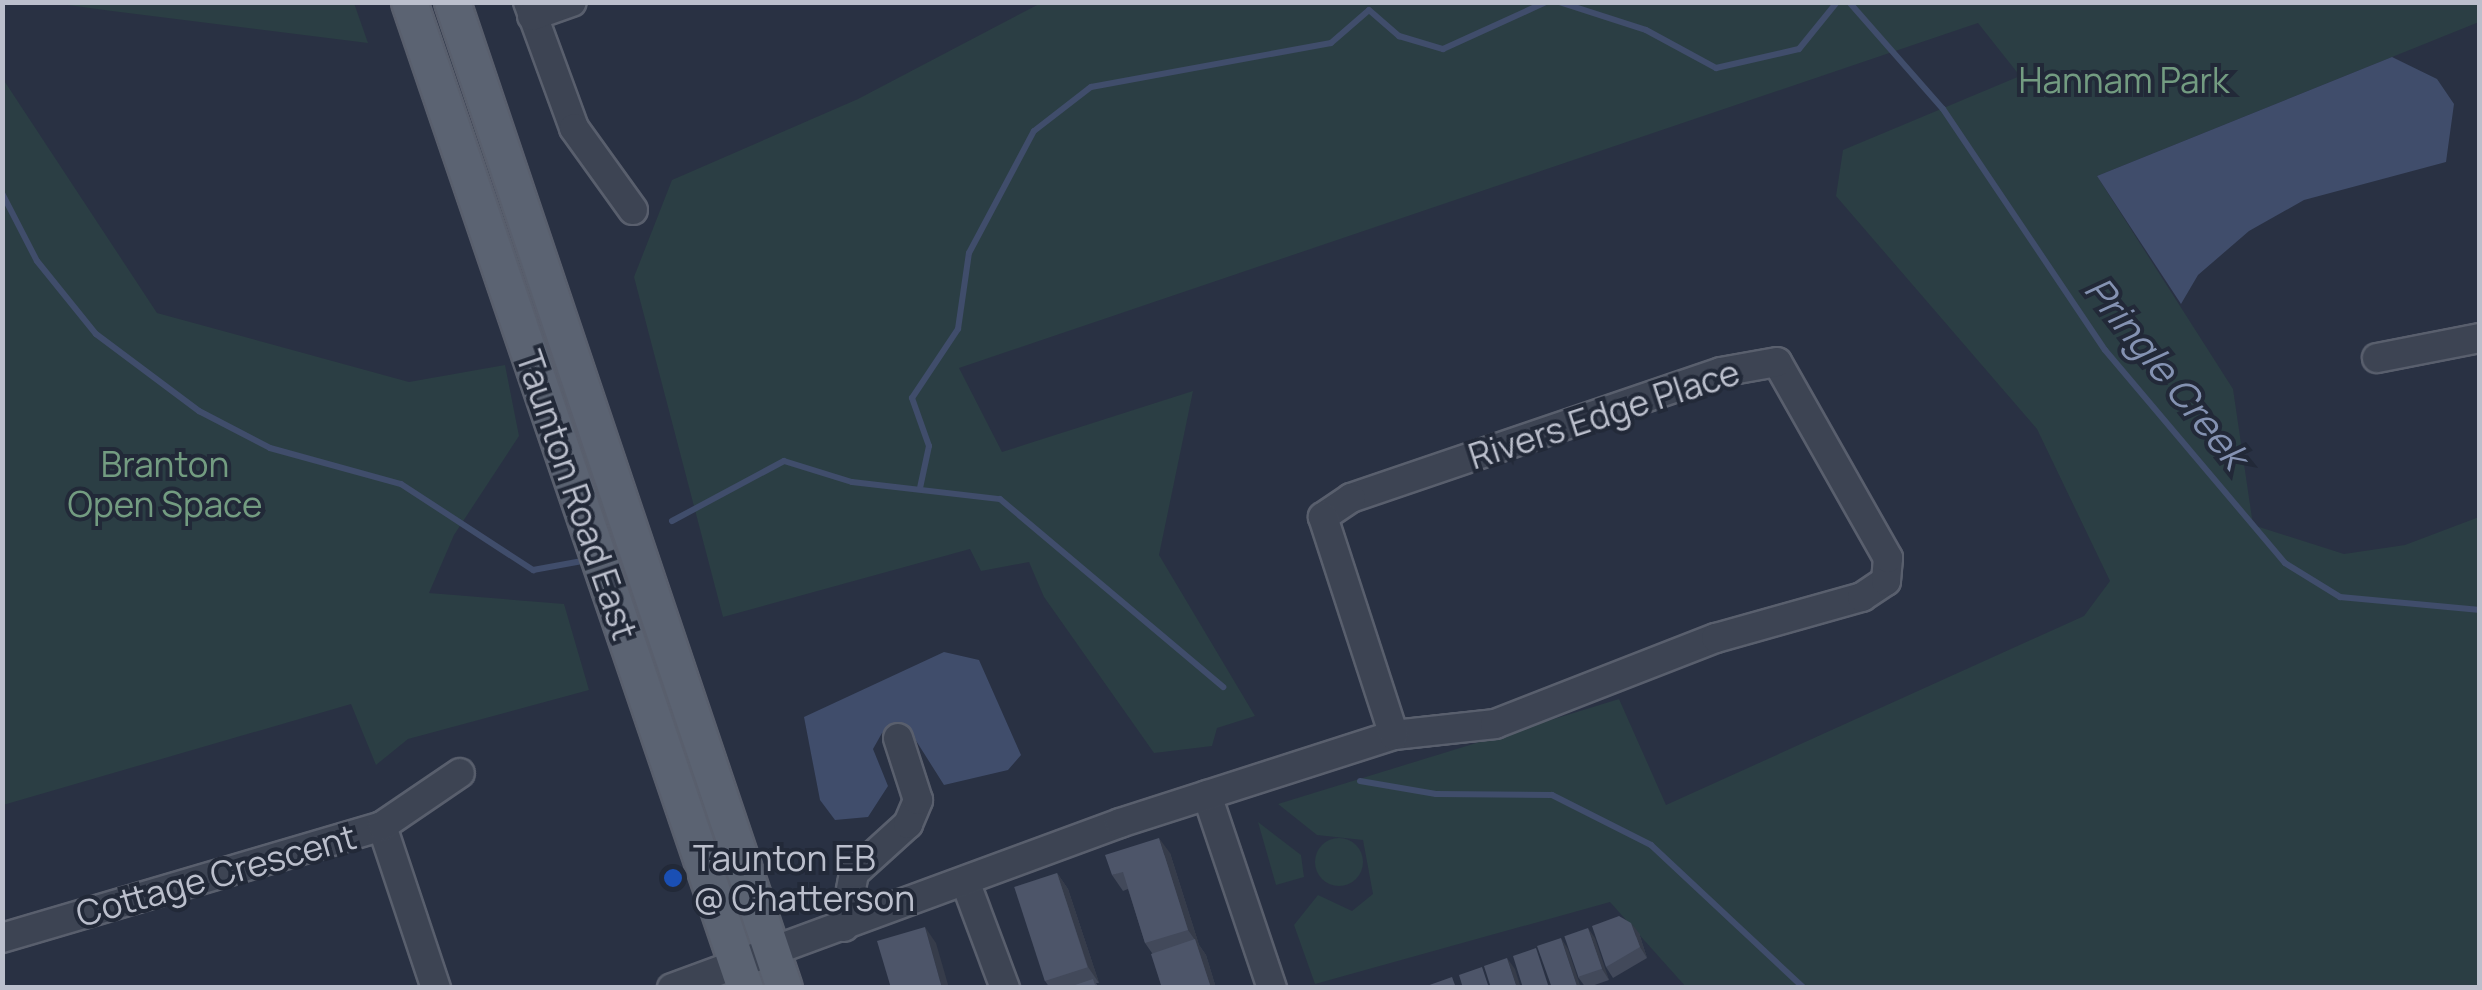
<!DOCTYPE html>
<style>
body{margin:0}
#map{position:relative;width:2482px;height:990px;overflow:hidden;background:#293143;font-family:Manrope,sans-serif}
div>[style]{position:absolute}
.green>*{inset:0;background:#2b3e44}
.round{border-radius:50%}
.water>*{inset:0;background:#404d6b}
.stream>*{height:6px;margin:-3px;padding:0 3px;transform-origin:3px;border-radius:3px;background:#404d6b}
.roads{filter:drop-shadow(2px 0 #595f6d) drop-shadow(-2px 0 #595f6d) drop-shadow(0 2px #595f6d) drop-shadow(0 -2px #595f6d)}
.minor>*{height:28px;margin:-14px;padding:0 14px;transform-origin:14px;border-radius:14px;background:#3d4453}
.major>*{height:35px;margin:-17.5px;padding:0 17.5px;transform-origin:17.5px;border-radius:17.5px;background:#5b6372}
.wall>*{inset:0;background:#42495a}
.shaded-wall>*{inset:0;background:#363c4a}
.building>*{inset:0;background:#4d5569;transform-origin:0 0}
.dots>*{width:28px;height:28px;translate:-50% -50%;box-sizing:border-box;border:5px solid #222938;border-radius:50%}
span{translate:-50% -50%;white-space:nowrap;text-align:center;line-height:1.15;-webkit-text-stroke:8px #222938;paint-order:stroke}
.park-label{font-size:35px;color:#739c81}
.street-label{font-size:35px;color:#bbbfcc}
.poi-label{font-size:35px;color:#bbbfcc}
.left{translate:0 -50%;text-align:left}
.water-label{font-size:38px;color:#8492b2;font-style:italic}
.frame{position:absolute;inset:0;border:5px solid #bbbfcc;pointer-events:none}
</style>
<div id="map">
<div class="green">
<div style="clip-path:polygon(53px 3px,354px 3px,368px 43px,112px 11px)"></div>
<div style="clip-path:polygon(1041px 3px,2479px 3px,2479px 22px,2097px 176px,2233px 389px,2253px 525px,2344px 554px,2405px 545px,2479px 517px,2479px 987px,1686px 987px,1610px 902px,1315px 984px,1294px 925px,1318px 895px,1352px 911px,1373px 894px,1363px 840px,1317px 835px,1278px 804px,1619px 699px,1666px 805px,2084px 616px,2110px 581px,2037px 429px,1836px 196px,1843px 150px,2020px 76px,1978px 23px,959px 368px,1002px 452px,1193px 391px,1159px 555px,1255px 716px,1217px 728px,1212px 746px,1154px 753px,1044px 597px,1029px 562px,981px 571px,970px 549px,723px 617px,634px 277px,672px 180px,858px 99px)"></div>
<div style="clip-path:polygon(3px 79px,157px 313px,409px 382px,505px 365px,519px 436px,454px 535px,429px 593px,564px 604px,589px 690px,408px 739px,376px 765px,351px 704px,3px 805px)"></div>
<div style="clip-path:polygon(1258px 822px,1301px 855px,1304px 877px,1276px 885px)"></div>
<div class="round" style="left:1315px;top:838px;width:48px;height:48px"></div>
</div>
<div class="water">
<div style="clip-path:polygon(2392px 57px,2437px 79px,2454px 104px,2446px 162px,2304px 200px,2249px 231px,2198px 275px,2181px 304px,2097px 176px)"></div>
<div style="clip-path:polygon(944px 652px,979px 660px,1021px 755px,1008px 770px,944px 785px,908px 728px,882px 733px,873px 749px,888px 786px,868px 817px,835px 820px,820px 800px,804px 717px)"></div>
</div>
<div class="stream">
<div style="left:1559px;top:2px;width:91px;rotate:17.8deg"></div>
<div style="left:1646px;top:30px;width:80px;rotate:28.5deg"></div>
<div style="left:1716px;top:68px;width:85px;rotate:-12.9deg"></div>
<div style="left:1799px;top:49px;width:60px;rotate:-51deg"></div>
<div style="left:1849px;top:2px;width:142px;rotate:48.7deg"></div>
<div style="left:1943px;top:109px;width:290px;rotate:56.1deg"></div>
<div style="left:2105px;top:350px;width:279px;rotate:49.8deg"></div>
<div style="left:2285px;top:563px;width:65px;rotate:31.7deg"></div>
<div style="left:2340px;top:597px;width:141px;rotate:5.3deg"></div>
<div style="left:2px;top:193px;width:76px;rotate:62.8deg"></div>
<div style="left:37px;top:261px;width:94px;rotate:51.1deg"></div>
<div style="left:96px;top:334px;width:129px;rotate:36.8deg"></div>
<div style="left:199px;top:411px;width:80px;rotate:27.5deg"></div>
<div style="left:270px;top:448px;width:136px;rotate:15.4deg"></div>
<div style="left:401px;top:484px;width:158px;rotate:33.1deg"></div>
<div style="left:533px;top:570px;width:50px;rotate:-10.4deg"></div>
<div style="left:920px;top:488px;width:43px;rotate:-77.9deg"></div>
<div style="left:929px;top:446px;width:51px;rotate:-109.5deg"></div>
<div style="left:912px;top:398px;width:83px;rotate:-56.3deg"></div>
<div style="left:958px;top:329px;width:77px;rotate:-81.8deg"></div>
<div style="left:969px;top:253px;width:138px;rotate:-62deg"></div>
<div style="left:1034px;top:131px;width:72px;rotate:-37.7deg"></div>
<div style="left:1091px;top:87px;width:244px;rotate:-10.4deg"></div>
<div style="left:1331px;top:43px;width:50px;rotate:-41deg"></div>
<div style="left:1369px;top:10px;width:40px;rotate:41deg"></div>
<div style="left:1399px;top:36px;width:46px;rotate:16.5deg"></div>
<div style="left:1443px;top:49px;width:113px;rotate:-24.5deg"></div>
<div style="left:672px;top:521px;width:127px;rotate:-28.2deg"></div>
<div style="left:784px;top:461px;width:71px;rotate:17.2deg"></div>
<div style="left:852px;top:482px;width:149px;rotate:6.6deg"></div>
<div style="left:1000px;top:499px;width:292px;rotate:40.1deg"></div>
<div style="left:1360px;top:781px;width:77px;rotate:9.7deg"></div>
<div style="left:1436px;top:794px;width:116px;rotate:0.5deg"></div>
<div style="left:1552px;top:795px;width:111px;rotate:26.8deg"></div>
<div style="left:1651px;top:845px;width:209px;rotate:43.1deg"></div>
</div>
<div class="roads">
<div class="minor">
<div style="left:528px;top:2px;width:134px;rotate:69.9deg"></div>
<div style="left:574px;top:128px;width:101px;rotate:54.3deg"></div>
<div style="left:532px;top:16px;width:42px;rotate:-19.3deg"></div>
<div style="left:2377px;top:358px;width:105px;rotate:-11deg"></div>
<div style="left:1207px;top:795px;width:204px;rotate:71.4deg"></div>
<div style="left:382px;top:826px;width:171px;rotate:71.6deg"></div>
<div style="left:965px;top:881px;width:114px;rotate:69.5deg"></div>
<div style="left:844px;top:927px;width:55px;rotate:-79.5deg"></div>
<div style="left:854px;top:873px;width:73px;rotate:-42.2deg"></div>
<div style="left:908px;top:824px;width:26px;rotate:-67deg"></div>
<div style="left:918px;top:800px;width:65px;rotate:-107.9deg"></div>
<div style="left:2px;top:938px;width:396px;rotate:-16.4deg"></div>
<div style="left:382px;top:826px;width:94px;rotate:-34.2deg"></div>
<div style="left:672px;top:988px;width:477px;rotate:-20.2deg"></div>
<div style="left:1120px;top:823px;width:288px;rotate:-17.8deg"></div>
<div style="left:1394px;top:735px;width:102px;rotate:-6.2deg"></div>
<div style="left:1495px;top:724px;width:237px;rotate:-21.3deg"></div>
<div style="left:1716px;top:638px;width:152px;rotate:-15.7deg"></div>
<div style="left:1862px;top:597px;width:29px;rotate:-34deg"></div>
<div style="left:1886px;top:581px;width:23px;rotate:-85deg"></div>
<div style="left:1888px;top:558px;width:225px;rotate:-119.5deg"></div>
<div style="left:1777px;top:362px;width:57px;rotate:169.9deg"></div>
<div style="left:1721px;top:372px;width:391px;rotate:161.2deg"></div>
<div style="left:1351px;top:498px;width:34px;rotate:146deg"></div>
<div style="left:1323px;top:517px;width:229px;rotate:72deg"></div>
</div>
<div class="major">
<div style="left:409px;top:2px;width:1042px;rotate:71.18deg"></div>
<div style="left:452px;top:2px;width:1040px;rotate:71.39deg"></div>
</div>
</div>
<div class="wall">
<div style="clip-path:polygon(1170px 853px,1199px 945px,1206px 955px,1216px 988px,1162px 988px,1152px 953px,1145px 943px,1128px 889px,1123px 891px,1112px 875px)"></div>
<div style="clip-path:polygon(1057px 873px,1068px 889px,1099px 983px,1096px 983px,1099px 988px,1050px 988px,1045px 981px)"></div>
<div style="clip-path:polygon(1588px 928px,1609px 980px,1586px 988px,1578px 977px)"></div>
<div style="clip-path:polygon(1639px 933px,1647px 958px,1613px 978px,1606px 967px)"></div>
</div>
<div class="shaded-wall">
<div style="clip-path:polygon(1159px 838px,1170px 853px,1199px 945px,1206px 955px,1216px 988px,1211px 988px,1195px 940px,1188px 930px)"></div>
<div style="clip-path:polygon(1057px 873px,1068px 889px,1099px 983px,1088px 967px)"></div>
<div style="clip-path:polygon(1631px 923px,1639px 933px,1647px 958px,1640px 947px)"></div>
<div style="clip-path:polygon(925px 927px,936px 943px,949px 988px,942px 988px)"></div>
<div style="clip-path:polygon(1588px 928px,1595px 938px,1609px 980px,1602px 969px)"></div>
<div style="clip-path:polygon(1561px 938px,1568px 949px,1581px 988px,1577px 986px)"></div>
<div style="clip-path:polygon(1507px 958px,1515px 969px,1521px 988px,1517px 988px)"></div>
</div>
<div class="building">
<div style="clip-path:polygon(1159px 838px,1188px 930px,1145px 943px,1123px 872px,1112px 875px,1105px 855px)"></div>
<div style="left:1057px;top:873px;width:99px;height:45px;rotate:72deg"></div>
<div style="clip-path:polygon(1619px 916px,1631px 923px,1640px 947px,1606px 967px,1592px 926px)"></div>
<div style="clip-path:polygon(925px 927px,942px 988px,891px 988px,877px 941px)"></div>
<div style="left:1588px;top:928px;width:43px;height:25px;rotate:71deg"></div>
<div style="clip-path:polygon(1561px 938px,1577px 986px,1572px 988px,1552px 988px,1537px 946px)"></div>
<div style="clip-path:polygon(1195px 939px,1211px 988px,1162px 988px,1151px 954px)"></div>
<div style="clip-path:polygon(1536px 948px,1549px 988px,1523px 988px,1513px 956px)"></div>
<div style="clip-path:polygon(1507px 958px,1517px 988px,1491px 988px,1484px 966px)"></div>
<div style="clip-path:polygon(1482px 967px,1489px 988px,1463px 988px,1459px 975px)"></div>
<div style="clip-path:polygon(1452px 977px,1456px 988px,1421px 988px)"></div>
<div style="clip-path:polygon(1093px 979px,1096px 988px,1066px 988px)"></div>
</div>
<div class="dots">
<div style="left:673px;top:878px;background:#1a4fb4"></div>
</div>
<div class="park-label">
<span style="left:2124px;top:80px">Hannam Park</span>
<span style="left:165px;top:484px">Branton<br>Open Space</span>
</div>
<div class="street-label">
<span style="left:1604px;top:414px;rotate:-18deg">Rivers Edge Place</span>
<span style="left:577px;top:495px;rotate:71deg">Taunton Road East</span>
<span style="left:216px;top:875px;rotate:-16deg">Cottage Crescent</span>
</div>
<div class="poi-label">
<span class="left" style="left:693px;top:878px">Taunton EB<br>@ Chatterson</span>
</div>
<div class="water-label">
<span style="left:2167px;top:372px;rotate:51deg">Pringle Creek</span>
</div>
<div class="frame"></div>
</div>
